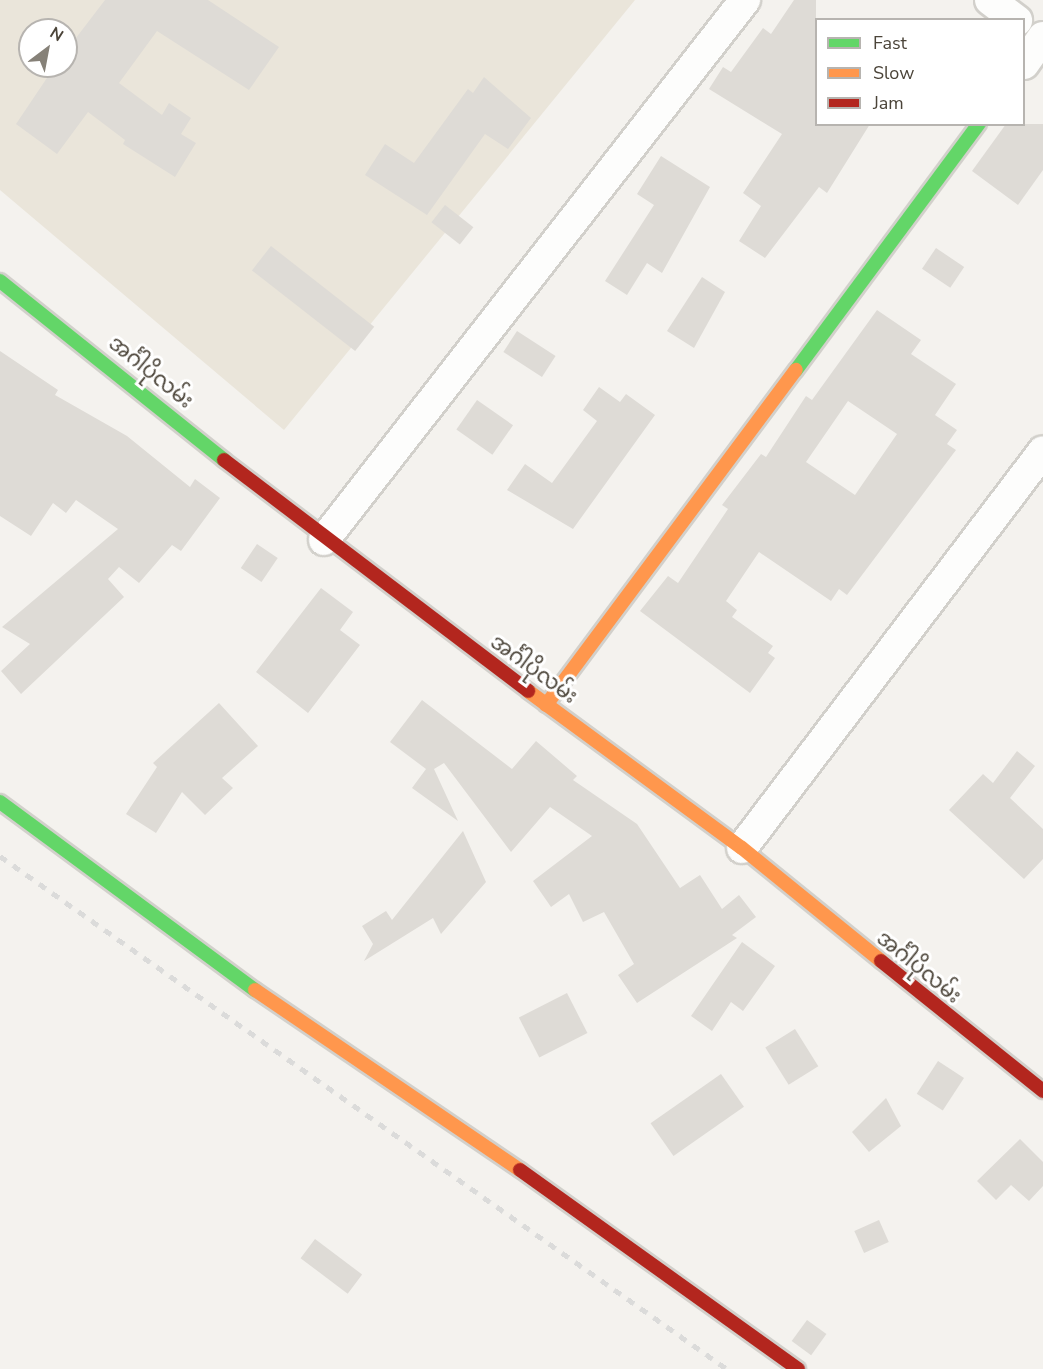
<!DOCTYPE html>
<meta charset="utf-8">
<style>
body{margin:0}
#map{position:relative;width:1043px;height:1369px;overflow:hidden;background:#f4f2ee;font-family:"Nunito Sans","Noto Sans Myanmar",sans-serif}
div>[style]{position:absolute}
.education>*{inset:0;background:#eae5da}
.building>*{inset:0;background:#dedbd6;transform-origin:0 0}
.roads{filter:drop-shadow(2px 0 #d2d0cb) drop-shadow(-2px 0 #d2d0cb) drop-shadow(0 2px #d2d0cb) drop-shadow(0 -2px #d2d0cb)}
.street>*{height:30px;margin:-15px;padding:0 15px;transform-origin:15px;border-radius:15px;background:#fdfdfc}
.fast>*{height:14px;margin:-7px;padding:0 7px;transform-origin:7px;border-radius:7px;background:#63d668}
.slow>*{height:14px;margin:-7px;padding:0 7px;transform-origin:7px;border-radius:7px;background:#ff974d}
.jam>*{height:14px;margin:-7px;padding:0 7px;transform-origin:7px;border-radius:7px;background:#b3261e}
.rail>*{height:4.5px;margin-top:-2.25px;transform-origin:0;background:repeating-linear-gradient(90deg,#dbdbda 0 8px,transparent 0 16px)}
span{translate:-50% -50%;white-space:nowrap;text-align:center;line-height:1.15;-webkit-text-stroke:6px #fff;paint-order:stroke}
.street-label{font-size:21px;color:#4b4439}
.legend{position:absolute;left:815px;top:18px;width:210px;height:108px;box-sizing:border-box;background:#fff;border:2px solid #b7b4b0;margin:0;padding:8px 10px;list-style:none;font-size:18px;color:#4b4439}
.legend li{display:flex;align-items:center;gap:12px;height:30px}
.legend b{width:30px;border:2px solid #b7b4b0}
.north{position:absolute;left:18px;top:18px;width:60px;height:60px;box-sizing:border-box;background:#fff;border:2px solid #b7b4b0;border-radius:50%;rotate:32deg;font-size:16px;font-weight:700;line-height:24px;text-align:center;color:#4b4439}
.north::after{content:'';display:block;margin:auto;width:21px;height:27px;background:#868178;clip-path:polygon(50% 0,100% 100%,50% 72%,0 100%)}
</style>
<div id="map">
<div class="education">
<div style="clip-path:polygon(evenodd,0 0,635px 0,284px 430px,0 190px,0 0,30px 30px,66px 30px,66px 66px,30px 66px,30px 30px)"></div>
</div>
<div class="building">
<div style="clip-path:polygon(105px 0,208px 0,279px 47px,249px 90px,157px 31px,119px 83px,162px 115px,169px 103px,191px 118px,181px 134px,196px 143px,175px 177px,123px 144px,125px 140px,88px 112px,57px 154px,16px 124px,55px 66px,66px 66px,66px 51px)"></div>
<div style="clip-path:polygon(794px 0,816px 0,816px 124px,870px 124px,827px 193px,819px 187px,765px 258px,739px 241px,761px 206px,743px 193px,782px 134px,709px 89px,723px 67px,731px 72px,763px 28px,771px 34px)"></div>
<div style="clip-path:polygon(484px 77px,531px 118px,508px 149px,485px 134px,427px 215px,365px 175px,385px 144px,414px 163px,468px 89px,473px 93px)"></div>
<div style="clip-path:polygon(1006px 124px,1043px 124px,1043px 170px,1018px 205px,972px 171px)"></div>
<div style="clip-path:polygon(661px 156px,710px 187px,662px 273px,647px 263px,627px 295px,605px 281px,654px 205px,637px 194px)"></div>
<div style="left:445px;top:205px;width:36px;height:22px;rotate:38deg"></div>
<div style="left:271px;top:246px;width:131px;height:31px;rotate:38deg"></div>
<div style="left:936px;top:248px;width:34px;height:25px;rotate:34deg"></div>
<div style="clip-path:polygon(702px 277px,725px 292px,694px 348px,667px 331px)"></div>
<div style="clip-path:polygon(evenodd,877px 310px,921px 340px,911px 354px,956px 384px,935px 415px,957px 430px,947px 444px,956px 450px,847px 595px,839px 589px,831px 601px,759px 552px,726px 601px,737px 610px,732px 617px,773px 646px,768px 653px,775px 658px,750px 693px,640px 611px,668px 576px,678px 583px,728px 509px,722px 505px,761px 454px,766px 457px,806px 396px,812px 400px,877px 310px,848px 401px,897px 434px,855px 495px,806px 462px,848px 401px)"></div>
<div style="left:517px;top:331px;width:46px;height:25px;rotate:33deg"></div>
<div style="clip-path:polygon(0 351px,58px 390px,55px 395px,127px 436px,190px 487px,195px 479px,220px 498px,181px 551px,172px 545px,139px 583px,119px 567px,108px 579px,124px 597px,21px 694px,1px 671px,30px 644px,2px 627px,118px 529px,76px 500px,66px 513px,53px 503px,31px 536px,0 516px)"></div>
<div style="clip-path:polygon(599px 387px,620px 402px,626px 394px,655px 415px,573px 529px,507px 490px,525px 464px,552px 483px,597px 421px,583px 410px)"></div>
<div style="left:477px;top:400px;width:44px;height:36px;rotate:35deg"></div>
<div style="left:257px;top:544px;width:25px;height:29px;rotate:34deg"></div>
<div style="clip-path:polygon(321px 588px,353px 612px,340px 630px,360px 645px,308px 713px,256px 672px)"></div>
<div style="clip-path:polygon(422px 700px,512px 769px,536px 741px,577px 776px,573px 780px,637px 824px,680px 888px,700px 875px,722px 909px,739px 895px,756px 917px,732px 935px,737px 938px,637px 1003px,618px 975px,634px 964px,604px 912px,583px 922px,569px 894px,551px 907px,533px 881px,592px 836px,550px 807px,511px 852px,444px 763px,434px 769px,458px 821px,412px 788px,426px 769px,390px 742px)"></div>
<div style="clip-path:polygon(219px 703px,258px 746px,222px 778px,233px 788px,205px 815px,182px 792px,156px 833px,126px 814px,157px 767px,153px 763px)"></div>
<div style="clip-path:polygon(1017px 751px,1035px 766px,1010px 798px,1043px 829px,1043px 859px,1024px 879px,949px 810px,983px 774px,993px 783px)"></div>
<div style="clip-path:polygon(463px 831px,486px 882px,441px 934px,433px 918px,364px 961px,373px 944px,362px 926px,386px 911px,392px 920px)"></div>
<div style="clip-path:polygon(742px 942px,775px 966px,743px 1011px,731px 1002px,712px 1031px,691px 1016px)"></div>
<div style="left:567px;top:993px;width:45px;height:54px;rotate:63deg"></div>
<div style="left:795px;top:1029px;width:44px;height:35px;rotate:58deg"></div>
<div style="left:938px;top:1061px;width:31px;height:39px;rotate:33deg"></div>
<div style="left:721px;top:1074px;width:40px;height:86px;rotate:55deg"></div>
<div style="clip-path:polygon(886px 1098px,901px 1126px,869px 1152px,852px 1132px)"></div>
<div style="clip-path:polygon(1020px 1139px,1043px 1162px,1043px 1186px,1029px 1201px,1011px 1185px,996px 1200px,977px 1181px)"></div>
<div style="left:879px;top:1220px;width:24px;height:27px;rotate:66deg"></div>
<div style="left:315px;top:1239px;width:59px;height:24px;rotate:37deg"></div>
<div style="left:807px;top:1320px;width:24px;height:26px;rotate:36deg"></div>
</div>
<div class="roads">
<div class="street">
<div style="left:990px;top:0;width:34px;rotate:37deg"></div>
<div style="left:1024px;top:64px;width:33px;rotate:-55deg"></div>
<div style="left:324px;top:540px;width:685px;rotate:-52.06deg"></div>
<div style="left:742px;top:848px;width:498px;rotate:-52.8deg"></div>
</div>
<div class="fast">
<div style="left:0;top:281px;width:287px;rotate:38.6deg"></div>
<div style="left:796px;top:370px;width:307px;rotate:-53.4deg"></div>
<div style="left:0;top:802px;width:317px;rotate:36.4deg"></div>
</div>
<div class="slow">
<div style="left:528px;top:691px;width:265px;rotate:36.3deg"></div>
<div style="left:742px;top:848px;width:179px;rotate:39.1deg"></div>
<div style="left:546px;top:705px;width:418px;rotate:-53.3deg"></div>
<div style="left:255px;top:990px;width:320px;rotate:34.2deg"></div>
</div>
<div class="jam">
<div style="left:224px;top:460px;width:382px;rotate:37.2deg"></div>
<div style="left:881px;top:961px;width:208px;rotate:38.7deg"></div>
<div style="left:520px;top:1170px;width:342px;rotate:35.6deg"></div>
</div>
</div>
<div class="rail">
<div style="left:0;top:856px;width:890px;rotate:35.21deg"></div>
</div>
<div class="street-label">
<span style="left:151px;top:372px;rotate:39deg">အင်္ဂါပိုလမ်း</span>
<span style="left:534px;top:669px;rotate:36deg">အင်္ဂါပိုလမ်း</span>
<span style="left:919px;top:967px;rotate:39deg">အင်္ဂါပိုလမ်း</span>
</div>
<ul class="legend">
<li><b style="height:8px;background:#63d668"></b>Fast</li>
<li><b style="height:8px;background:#ff974d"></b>Slow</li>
<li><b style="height:8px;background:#b3261e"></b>Jam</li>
</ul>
<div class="north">N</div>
</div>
